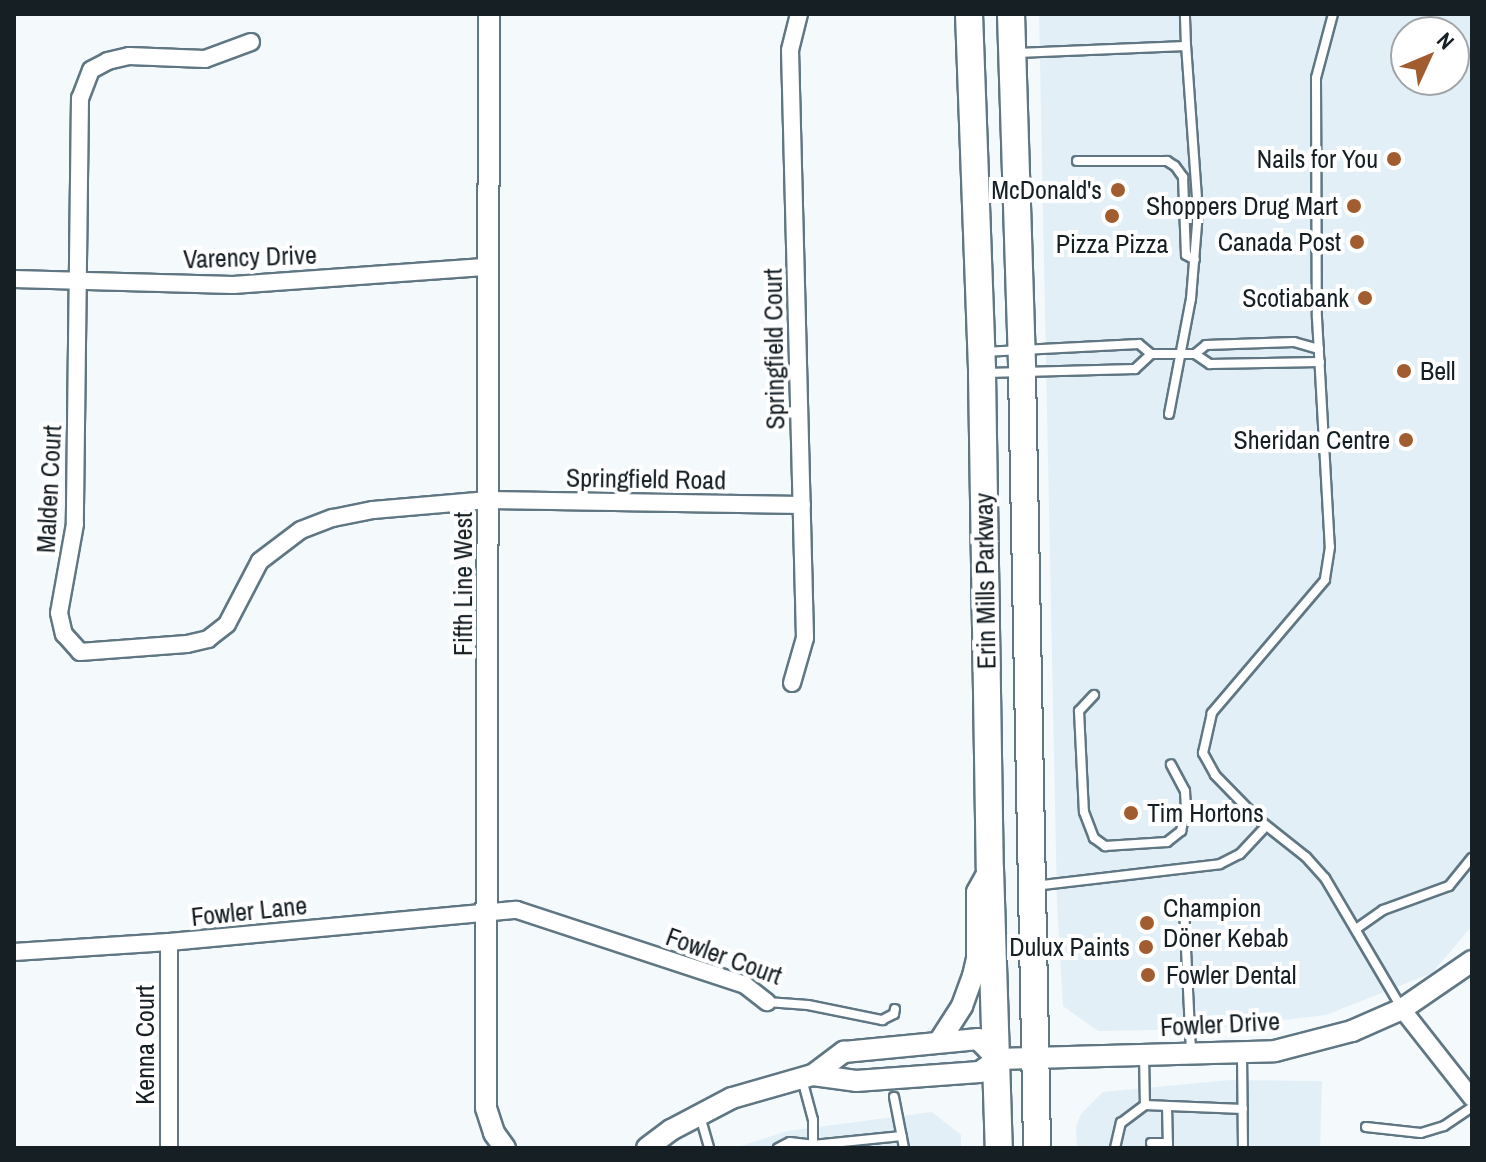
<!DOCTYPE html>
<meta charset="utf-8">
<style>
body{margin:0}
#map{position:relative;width:1486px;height:1162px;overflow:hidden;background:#f4f9fc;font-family:"Archivo Narrow",sans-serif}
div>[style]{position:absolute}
.built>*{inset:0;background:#e2eff7}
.roads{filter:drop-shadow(2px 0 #607783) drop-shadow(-2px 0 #607783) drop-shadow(0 2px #607783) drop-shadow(0 -2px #607783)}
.service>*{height:8px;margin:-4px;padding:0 4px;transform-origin:4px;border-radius:4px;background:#fff}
.minor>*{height:16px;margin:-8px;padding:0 8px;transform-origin:8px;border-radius:8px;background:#fff}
.tertiary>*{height:20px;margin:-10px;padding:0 10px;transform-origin:10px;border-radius:10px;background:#fff}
.primary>*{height:26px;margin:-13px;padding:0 13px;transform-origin:13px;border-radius:13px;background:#fff}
.dots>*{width:22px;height:22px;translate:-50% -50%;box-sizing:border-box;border:4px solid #fff;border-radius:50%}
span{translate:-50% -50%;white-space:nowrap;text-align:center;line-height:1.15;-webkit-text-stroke:8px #fff;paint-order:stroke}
.poi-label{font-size:26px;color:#161f24}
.right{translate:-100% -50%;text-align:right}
.left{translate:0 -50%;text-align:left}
.street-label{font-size:26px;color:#161f24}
.frame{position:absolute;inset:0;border:16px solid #161f24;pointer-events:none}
.north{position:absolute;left:1390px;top:16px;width:80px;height:80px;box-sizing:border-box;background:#fff;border:2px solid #a2a5a7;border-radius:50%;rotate:46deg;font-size:22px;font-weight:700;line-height:32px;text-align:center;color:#161f24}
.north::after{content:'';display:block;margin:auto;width:28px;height:36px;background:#a15c2f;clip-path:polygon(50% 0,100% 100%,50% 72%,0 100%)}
</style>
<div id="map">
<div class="built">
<div style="clip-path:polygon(evenodd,1039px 14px,1472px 14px,1472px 926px,1432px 973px,1326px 1015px,1207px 1029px,1098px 1031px,1063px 1006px,1057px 903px,1039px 14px,1406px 32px,1454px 32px,1454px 80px,1406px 80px,1406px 32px)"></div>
<div style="clip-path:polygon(1230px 1080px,1322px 1081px,1320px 1148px,1077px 1148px,1076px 1127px,1081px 1114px,1103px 1092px)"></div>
<div style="clip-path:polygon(932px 1112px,961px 1135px,961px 1148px,735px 1148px,787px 1131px)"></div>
</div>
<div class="roads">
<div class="service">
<div style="left:1333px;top:14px;width:66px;rotate:104.9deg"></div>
<div style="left:1316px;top:78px;width:240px;rotate:89.8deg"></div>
<div style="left:1317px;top:318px;width:229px;rotate:86.8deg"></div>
<div style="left:1330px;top:547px;width:33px;rotate:99deg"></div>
<div style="left:1325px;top:580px;width:175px;rotate:130.4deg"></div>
<div style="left:1212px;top:713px;width:41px;rotate:102.7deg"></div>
<div style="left:1203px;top:753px;width:25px;rotate:61deg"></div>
<div style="left:1215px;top:775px;width:62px;rotate:45.7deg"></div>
<div style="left:1258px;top:819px;width:61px;rotate:38.4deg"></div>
<div style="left:1306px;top:857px;width:28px;rotate:48deg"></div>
<div style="left:1325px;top:878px;width:150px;rotate:59.5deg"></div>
<div style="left:1017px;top:53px;width:169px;rotate:-2.4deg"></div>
<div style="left:1186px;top:46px;width:32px;rotate:-92deg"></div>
<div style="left:1077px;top:161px;width:90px"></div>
<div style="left:1167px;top:161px;width:9px;rotate:32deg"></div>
<div style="left:1175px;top:166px;width:14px;rotate:54deg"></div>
<div style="left:1183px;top:177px;width:78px;rotate:87.8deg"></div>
<div style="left:1186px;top:255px;width:10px;rotate:29deg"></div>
<div style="left:983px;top:352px;width:156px;rotate:-2.9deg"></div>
<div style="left:1139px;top:344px;width:16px;rotate:40deg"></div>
<div style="left:1151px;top:354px;width:44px"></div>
<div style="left:1195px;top:354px;width:18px;rotate:34deg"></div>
<div style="left:1210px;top:364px;width:110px;rotate:-1deg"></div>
<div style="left:1195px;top:354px;width:14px;rotate:-39deg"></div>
<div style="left:1206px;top:345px;width:88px;rotate:-2deg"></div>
<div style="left:1294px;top:342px;width:26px;rotate:16deg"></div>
<div style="left:986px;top:373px;width:149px;rotate:-1.5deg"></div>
<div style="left:1135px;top:369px;width:22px;rotate:-43deg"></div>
<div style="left:1169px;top:414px;width:117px;rotate:-79.2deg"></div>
<div style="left:1191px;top:299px;width:87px;rotate:-85.4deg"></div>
<div style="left:1198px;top:212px;width:166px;rotate:-94.1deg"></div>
<div style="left:1094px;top:695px;width:22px;rotate:133deg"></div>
<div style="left:1079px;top:711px;width:101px;rotate:87.2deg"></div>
<div style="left:1084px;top:812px;width:28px;rotate:69deg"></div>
<div style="left:1094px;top:838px;width:14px;rotate:36deg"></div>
<div style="left:1105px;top:846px;width:62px;rotate:-3.7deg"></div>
<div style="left:1167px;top:842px;width:18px;rotate:-38deg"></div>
<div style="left:1181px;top:831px;width:22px;rotate:-77deg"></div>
<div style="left:1186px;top:810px;width:19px;rotate:-93deg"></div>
<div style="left:1185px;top:791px;width:30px;rotate:-118deg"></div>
<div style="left:1034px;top:886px;width:187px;rotate:-6.7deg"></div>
<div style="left:1220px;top:864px;width:22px;rotate:-27deg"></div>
<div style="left:1240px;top:854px;width:38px;rotate:-47deg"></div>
<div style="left:1184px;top:908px;width:143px;rotate:87.2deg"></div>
<div style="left:1356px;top:929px;width:33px;rotate:-35deg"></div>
<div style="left:1383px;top:910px;width:70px;rotate:-20deg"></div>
<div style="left:1449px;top:886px;width:36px;rotate:-51deg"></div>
<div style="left:767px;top:1002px;width:41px;rotate:4.2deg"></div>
<div style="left:808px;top:1005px;width:76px;rotate:11.5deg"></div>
<div style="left:882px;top:1020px;width:13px;rotate:-27deg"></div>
<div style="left:894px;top:1014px;width:5px;rotate:-79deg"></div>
<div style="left:1242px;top:1053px;width:95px;rotate:89.4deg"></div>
<div style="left:1144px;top:1055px;width:50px;rotate:88.9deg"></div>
<div style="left:1145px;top:1105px;width:98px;rotate:2.3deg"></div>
<div style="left:802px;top:1079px;width:42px;rotate:75deg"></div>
<div style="left:813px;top:1120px;width:28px;rotate:90deg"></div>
<div style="left:894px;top:1097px;width:52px;rotate:78.9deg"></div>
<div style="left:1167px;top:1106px;width:42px;rotate:88.6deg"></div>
<div style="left:700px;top:1116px;width:33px;rotate:74deg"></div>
<div style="left:1366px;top:1127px;width:55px;rotate:6.2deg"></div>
<div style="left:1421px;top:1133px;width:24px;rotate:-17deg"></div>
<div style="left:1444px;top:1126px;width:34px;rotate:-34deg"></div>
<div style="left:1151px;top:1143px;width:17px"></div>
<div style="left:778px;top:1148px;width:13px;rotate:-27deg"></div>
<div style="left:790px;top:1142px;width:23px;rotate:7deg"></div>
<div style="left:813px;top:1145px;width:89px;rotate:-5.8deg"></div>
<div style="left:1115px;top:1148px;width:26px;rotate:-77deg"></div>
<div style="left:1121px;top:1123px;width:30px;rotate:-37deg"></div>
</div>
<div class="minor">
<div style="left:251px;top:42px;width:49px;rotate:159.7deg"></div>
<div style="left:205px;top:59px;width:76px;rotate:-177.7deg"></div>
<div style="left:129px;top:56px;width:22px;rotate:167deg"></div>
<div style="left:108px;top:61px;width:19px;rotate:152deg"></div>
<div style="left:91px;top:70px;width:30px;rotate:111deg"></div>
<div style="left:80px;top:98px;width:426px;rotate:90.7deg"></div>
<div style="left:75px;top:524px;width:90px;rotate:100.2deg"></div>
<div style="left:59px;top:613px;width:22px;rotate:77deg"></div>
<div style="left:64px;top:634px;width:24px;rotate:48deg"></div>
<div style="left:80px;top:652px;width:107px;rotate:-4.3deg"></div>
<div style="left:187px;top:644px;width:22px;rotate:-13deg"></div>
<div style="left:208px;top:639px;width:24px;rotate:-38deg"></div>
<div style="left:227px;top:624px;width:71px;rotate:-62.4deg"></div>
<div style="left:260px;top:561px;width:51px;rotate:-37.1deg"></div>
<div style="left:301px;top:530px;width:34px;rotate:-21deg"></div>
<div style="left:333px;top:518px;width:41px;rotate:-11.3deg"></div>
<div style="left:373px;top:510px;width:116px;rotate:-4.9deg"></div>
<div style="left:489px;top:500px;width:313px;rotate:0.9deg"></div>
<div style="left:14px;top:279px;width:219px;rotate:1.6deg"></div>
<div style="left:233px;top:285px;width:255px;rotate:-4.1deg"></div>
<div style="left:792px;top:683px;width:47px;rotate:-73.9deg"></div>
<div style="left:805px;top:638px;width:588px;rotate:-91.46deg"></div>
<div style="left:790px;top:50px;width:37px;rotate:-76deg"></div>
<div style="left:14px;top:952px;width:155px;rotate:-3.7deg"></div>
<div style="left:169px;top:942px;width:349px;rotate:-5.3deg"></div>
<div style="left:517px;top:910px;width:240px;rotate:18.2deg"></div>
<div style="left:745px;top:985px;width:28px;rotate:38deg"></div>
<div style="left:1402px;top:1009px;width:113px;rotate:51.8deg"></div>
<div style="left:169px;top:1148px;width:206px;rotate:-90deg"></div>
</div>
<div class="tertiary">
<div style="left:489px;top:14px;width:1094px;rotate:90.16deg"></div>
<div style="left:486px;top:1108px;width:26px;rotate:72deg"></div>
<div style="left:494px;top:1133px;width:19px;rotate:54deg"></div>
<div style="left:939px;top:1042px;width:43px;rotate:-57.4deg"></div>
<div style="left:962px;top:1006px;width:32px;rotate:-70deg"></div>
<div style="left:973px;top:976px;width:18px;rotate:-77deg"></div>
<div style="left:977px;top:958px;width:66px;rotate:-90deg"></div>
<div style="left:977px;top:892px;width:26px;rotate:-61deg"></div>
<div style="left:997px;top:1059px;width:278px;rotate:-1.6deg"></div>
<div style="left:1275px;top:1051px;width:80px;rotate:-14.6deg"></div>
<div style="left:1352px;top:1031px;width:55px;rotate:-23.7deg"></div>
<div style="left:1402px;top:1009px;width:85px;rotate:-34.4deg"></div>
<div style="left:813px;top:1075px;width:43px;rotate:7.9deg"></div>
<div style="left:856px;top:1081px;width:124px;rotate:-4.2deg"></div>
<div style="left:980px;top:1072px;width:21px;rotate:-37deg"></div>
<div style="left:647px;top:1148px;width:30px;rotate:-37deg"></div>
<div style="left:671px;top:1130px;width:69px;rotate:-27.7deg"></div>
<div style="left:732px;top:1098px;width:84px;rotate:-15.9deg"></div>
<div style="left:813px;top:1075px;width:39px;rotate:-37deg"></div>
<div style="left:844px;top:1052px;width:135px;rotate:-5.5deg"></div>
<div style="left:978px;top:1039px;width:28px;rotate:46deg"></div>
</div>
<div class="primary">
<div style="left:969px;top:14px;width:359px;rotate:87.9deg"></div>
<div style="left:982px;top:373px;width:496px;rotate:89.1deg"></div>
<div style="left:990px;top:869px;width:279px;rotate:88.2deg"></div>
<div style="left:1011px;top:14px;width:358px;rotate:88.2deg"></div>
<div style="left:1022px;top:372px;width:776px;rotate:88.89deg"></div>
</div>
</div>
<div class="dots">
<div style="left:1394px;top:159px;background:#a15c2f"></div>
<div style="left:1118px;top:190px;background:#a15c2f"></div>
<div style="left:1354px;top:206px;background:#a15c2f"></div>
<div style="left:1112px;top:216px;background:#a15c2f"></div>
<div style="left:1357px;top:242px;background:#a15c2f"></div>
<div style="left:1365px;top:298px;background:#a15c2f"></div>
<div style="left:1404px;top:371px;background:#a15c2f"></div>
<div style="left:1406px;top:440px;background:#a15c2f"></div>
<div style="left:1131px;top:813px;background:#a15c2f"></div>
<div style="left:1147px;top:923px;background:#a15c2f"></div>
<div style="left:1146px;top:947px;background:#a15c2f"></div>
<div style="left:1148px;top:975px;background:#a15c2f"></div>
</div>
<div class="poi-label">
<span class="right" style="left:1378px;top:159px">Nails for You</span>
<span class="right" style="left:1102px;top:190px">McDonald's</span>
<span class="right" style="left:1338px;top:206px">Shoppers Drug Mart</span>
<span class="right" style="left:1341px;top:242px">Canada Post</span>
<span style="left:1112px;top:244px">Pizza Pizza</span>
<span class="right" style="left:1349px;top:298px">Scotiabank</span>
<span class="left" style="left:1420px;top:371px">Bell</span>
<span class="right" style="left:1390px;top:440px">Sheridan Centre</span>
<span class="left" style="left:1147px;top:813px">Tim Hortons</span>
<span class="left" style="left:1163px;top:923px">Champion<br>Döner Kebab</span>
<span class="right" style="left:1130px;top:947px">Dulux Paints</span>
<span class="left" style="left:1166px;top:975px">Fowler Dental</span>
</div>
<div class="street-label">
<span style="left:250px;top:257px;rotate:-2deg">Varency Drive</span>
<span style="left:774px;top:349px;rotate:-91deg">Springfield Court</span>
<span style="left:646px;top:479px;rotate:1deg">Springfield Road</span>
<span style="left:49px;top:489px;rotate:-87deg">Malden Court</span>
<span style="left:985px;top:581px;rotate:-91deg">Erin Mills Parkway</span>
<span style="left:463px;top:584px;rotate:-90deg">Fifth Line West</span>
<span style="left:249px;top:911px;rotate:-6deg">Fowler Lane</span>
<span style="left:724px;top:956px;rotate:20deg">Fowler Court</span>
<span style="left:1220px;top:1024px;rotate:-3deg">Fowler Drive</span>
<span style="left:145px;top:1045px;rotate:-90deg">Kenna Court</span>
</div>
<div class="frame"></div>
<div class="north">N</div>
</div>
